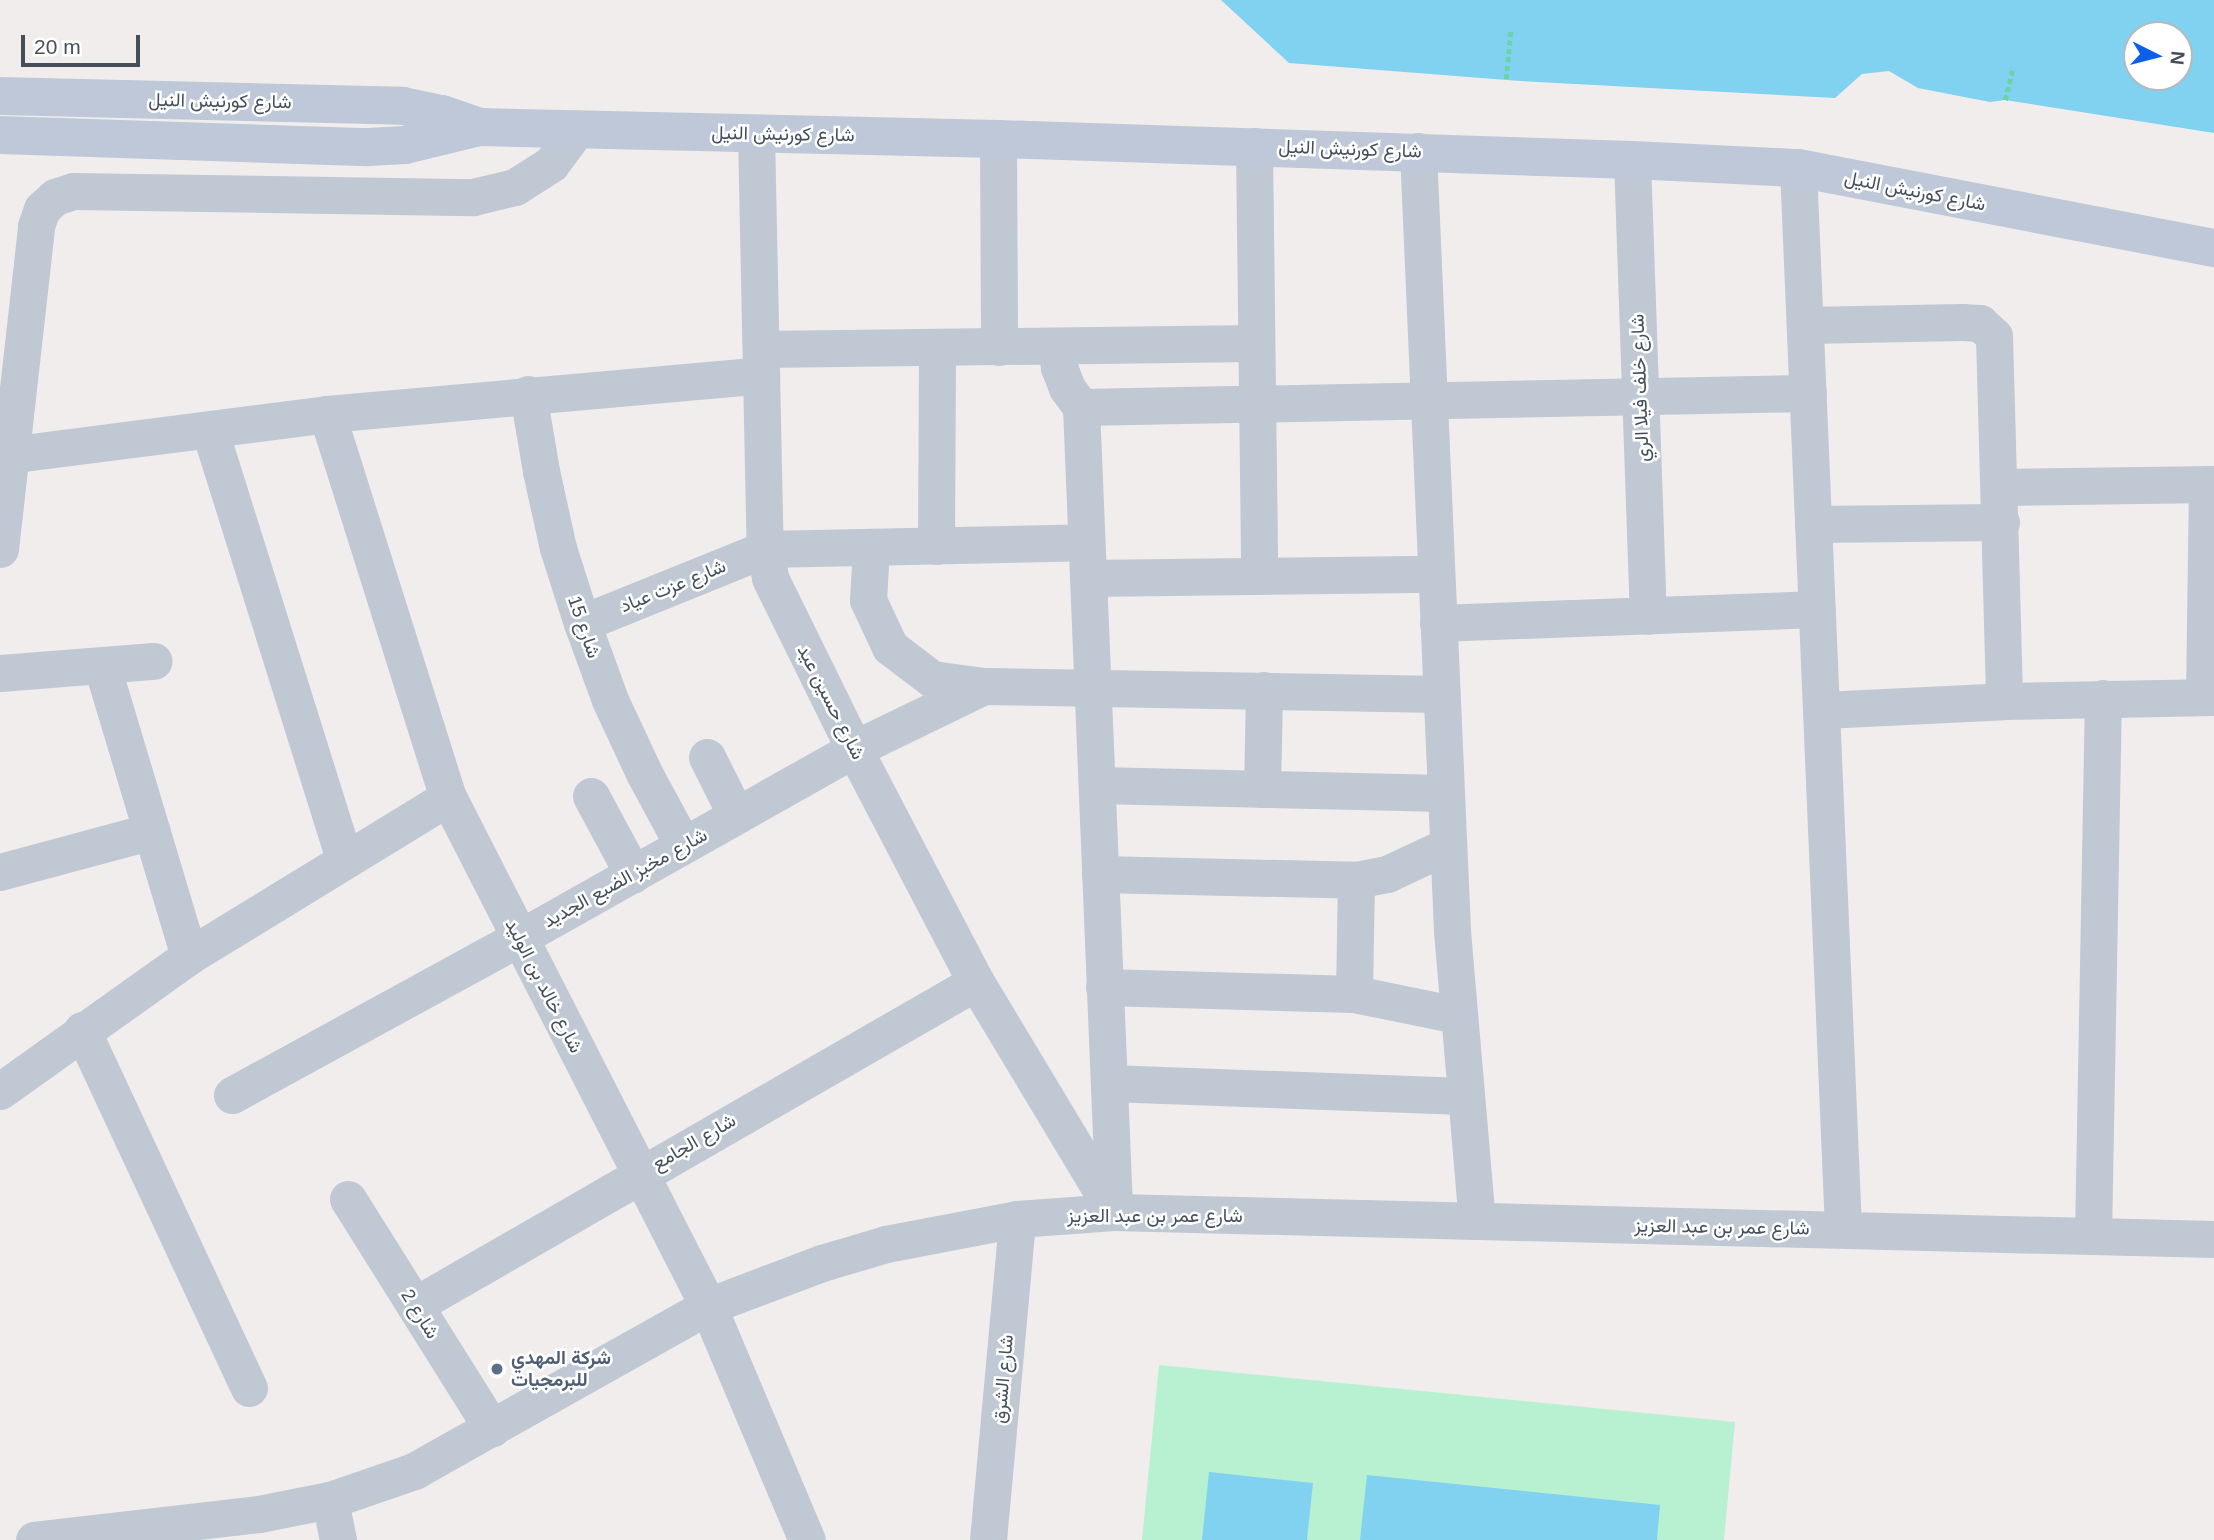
<!DOCTYPE html>
<meta charset="utf-8">
<style>
body{margin:0}
#map{position:relative;width:2214px;height:1540px;overflow:hidden;background:#f0edec;font-family:Arial,Vazirmatn,sans-serif}
div>[style]{position:absolute}
.green>*{inset:0;background:#b7f1d1}
.water>*{inset:0;background:#81d2f1}
.path>*{height:4.5px;margin-top:-2.25px;transform-origin:0;background:repeating-linear-gradient(90deg,#6dd1a7 0 5px,transparent 0 8.5px)}
.minor>*{height:37px;margin:-18.5px;padding:0 18.5px;transform-origin:18.5px;border-radius:18.5px;background:#bfc8d3}
.secondary>*{height:38px;margin:-19px;padding:0 19px;transform-origin:19px;border-radius:19px;background:#bec8d8}
.dots>*{width:19px;height:19px;translate:-50% -50%;box-sizing:border-box;border:4px solid #fff;border-radius:50%}
span{translate:-50% -50%;white-space:nowrap;text-align:center;line-height:1.15;-webkit-text-stroke:5px #fff;paint-order:stroke}
.street-label{font-size:19px;color:#444f5b}
.service-label{font-size:19px;color:#4e5e75;font-weight:700}
.left{translate:0 -50%;text-align:left}
.north{position:absolute;left:2123px;top:21px;width:70px;height:70px;box-sizing:border-box;background:#fff;border:2px solid #b4b9bd;border-radius:50%;rotate:96deg;font-size:19px;font-weight:700;line-height:28px;text-align:center;color:#444f5b}
.north::after{content:'';display:block;margin:auto;width:24px;height:32px;background:#0d5ee9;clip-path:polygon(50% 0,100% 100%,50% 72%,0 100%)}
.scale{position:absolute;left:21px;top:35px;width:119px;height:32px;box-sizing:border-box;border:4px solid #444f5b;border-top:0;padding-left:9px;font-size:21px;line-height:24px;white-space:nowrap;color:#444f5b;-webkit-text-stroke:5px #fff;paint-order:stroke}
</style>
<div id="map">
<div class="green">
<div style="clip-path:polygon(1159px 1365px,1735px 1422px,1724px 1540px,1142px 1540px)"></div>
</div>
<div class="water">
<div style="clip-path:polygon(evenodd,1221px 0,2214px 0,2214px 133px,2005px 100px,1990px 102px,1918px 88px,1889px 71px,1862px 74px,1835px 98px,1520px 81px,1289px 63px,1221px 0,2179px 35px,2179px 77px,2137px 77px,2137px 35px,2179px 35px)"></div>
<div style="clip-path:polygon(1209px 1472px,1313px 1483px,1307px 1540px,1202px 1540px)"></div>
<div style="clip-path:polygon(1367px 1475px,1660px 1505px,1657px 1540px,1360px 1540px)"></div>
</div>
<div class="path">
<div style="left:1506px;top:79px;width:51px;rotate:-84.4deg"></div>
<div style="left:2005px;top:100px;width:33px;rotate:-76deg"></div>
</div>
<div class="minor">
<div style="left:756px;top:134px;width:415px;rotate:88.8deg"></div>
<div style="left:765px;top:549px;width:29px;rotate:80deg"></div>
<div style="left:770px;top:578px;width:191px;rotate:63.8deg"></div>
<div style="left:854px;top:749px;width:263px;rotate:62.4deg"></div>
<div style="left:976px;top:982px;width:268px;rotate:59deg"></div>
<div style="left:998px;top:139px;width:208px;rotate:89.7deg"></div>
<div style="left:1254px;top:146px;width:430px;rotate:89.3deg"></div>
<div style="left:1418px;top:151px;width:781px;rotate:87.5deg"></div>
<div style="left:1452px;top:931px;width:291px;rotate:85.1deg"></div>
<div style="left:1632px;top:160px;width:456px;rotate:88deg"></div>
<div style="left:1798px;top:168px;width:1062px;rotate:87.57deg"></div>
<div style="left:1805px;top:325px;width:157px;rotate:-1.1deg"></div>
<div style="left:1962px;top:322px;width:18px;rotate:3deg"></div>
<div style="left:1980px;top:323px;width:19px;rotate:43deg"></div>
<div style="left:1994px;top:336px;width:365px;rotate:88.4deg"></div>
<div style="left:1057px;top:346px;width:21px;rotate:85deg"></div>
<div style="left:1059px;top:367px;width:22px;rotate:69deg"></div>
<div style="left:1067px;top:388px;width:24px;rotate:54deg"></div>
<div style="left:1081px;top:407px;width:727px;rotate:-1.1deg"></div>
<div style="left:761px;top:349px;width:495px;rotate:-0.7deg"></div>
<div style="left:528px;top:394px;width:78px;rotate:80.4deg"></div>
<div style="left:541px;top:471px;width:79px;rotate:77.6deg"></div>
<div style="left:558px;top:548px;width:79px;rotate:72.3deg"></div>
<div style="left:582px;top:623px;width:82px;rotate:70deg"></div>
<div style="left:610px;top:700px;width:81px;rotate:65deg"></div>
<div style="left:644px;top:773px;width:82px;rotate:61.6deg"></div>
<div style="left:1081px;top:407px;width:801px;rotate:87.64deg"></div>
<div style="left:327px;top:414px;width:402px;rotate:72.5deg"></div>
<div style="left:448px;top:797px;width:572px;rotate:62.94deg"></div>
<div style="left:708px;top:1306px;width:254px;rotate:67.1deg"></div>
<div style="left:210px;top:431px;width:448px;rotate:72.6deg"></div>
<div style="left:0;top:456px;width:330px;rotate:-7.3deg"></div>
<div style="left:327px;top:414px;width:436px;rotate:-5.1deg"></div>
<div style="left:2000px;top:487px;width:214px;rotate:-0.8deg"></div>
<div style="left:1813px;top:524px;width:188px;rotate:-0.6deg"></div>
<div style="left:936px;top:546px;width:199px;rotate:-89.7deg"></div>
<div style="left:871px;top:547px;width:53px;rotate:93.2deg"></div>
<div style="left:868px;top:600px;width:52px;rotate:64.9deg"></div>
<div style="left:890px;top:647px;width:53px;rotate:37.3deg"></div>
<div style="left:932px;top:679px;width:52px;rotate:7.7deg"></div>
<div style="left:984px;top:686px;width:457px;rotate:1deg"></div>
<div style="left:0;top:549px;width:325px;rotate:-83.6deg"></div>
<div style="left:36px;top:226px;width:18px;rotate:-71deg"></div>
<div style="left:42px;top:209px;width:18px;rotate:-43deg"></div>
<div style="left:55px;top:197px;width:19px;rotate:-18deg"></div>
<div style="left:73px;top:191px;width:400px;rotate:0.9deg"></div>
<div style="left:473px;top:197px;width:43px;rotate:-13.4deg"></div>
<div style="left:515px;top:187px;width:43px;rotate:-32.6deg"></div>
<div style="left:551px;top:164px;width:44px;rotate:-53.4deg"></div>
<div style="left:1088px;top:578px;width:348px;rotate:-0.7deg"></div>
<div style="left:582px;top:623px;width:197px;rotate:-22deg"></div>
<div style="left:765px;top:549px;width:321px;rotate:-1.2deg"></div>
<div style="left:1438px;top:623px;width:379px;rotate:-2.1deg"></div>
<div style="left:102px;top:666px;width:303px;rotate:73.3deg"></div>
<div style="left:0;top:673px;width:154px;rotate:-4.5deg"></div>
<div style="left:2204px;top:697px;width:213px;rotate:-89.2deg"></div>
<div style="left:1823px;top:710px;width:181px;rotate:-2.8deg"></div>
<div style="left:2004px;top:701px;width:210px;rotate:-1.1deg"></div>
<div style="left:707px;top:757px;width:65px;rotate:63.4deg"></div>
<div style="left:1097px;top:785px;width:348px;rotate:1.3deg"></div>
<div style="left:1262px;top:789px;width:99px;rotate:-88.8deg"></div>
<div style="left:591px;top:796px;width:89px;rotate:61.7deg"></div>
<div style="left:0;top:872px;width:157px;rotate:-15.1deg"></div>
<div style="left:1100px;top:874px;width:256px;rotate:1.3deg"></div>
<div style="left:1356px;top:880px;width:32px;rotate:-11deg"></div>
<div style="left:1387px;top:874px;width:66px;rotate:-25deg"></div>
<div style="left:1104px;top:987px;width:250px;rotate:1.6deg"></div>
<div style="left:1354px;top:994px;width:105px;rotate:11.5deg"></div>
<div style="left:1354px;top:994px;width:114px;rotate:-89deg"></div>
<div style="left:82px;top:1030px;width:395px;rotate:65deg"></div>
<div style="left:1109px;top:1083px;width:355px;rotate:2.1deg"></div>
<div style="left:0;top:1091px;width:232px;rotate:-35.5deg"></div>
<div style="left:189px;top:956px;width:304px;rotate:-31.5deg"></div>
<div style="left:232px;top:1095px;width:327px;rotate:-28.7deg"></div>
<div style="left:519px;top:938px;width:385px;rotate:-29.4deg"></div>
<div style="left:854px;top:749px;width:144px;rotate:-25.9deg"></div>
<div style="left:348px;top:1199px;width:271px;rotate:57.9deg"></div>
<div style="left:2093px;top:1236px;width:538px;rotate:-88.94deg"></div>
<div style="left:415px;top:1305px;width:647px;rotate:-29.93deg"></div>
<div style="left:330px;top:1500px;width:41px;rotate:78.7deg"></div>
<div style="left:34px;top:1540px;width:226px;rotate:-6.6deg"></div>
<div style="left:259px;top:1514px;width:72px;rotate:-11.2deg"></div>
<div style="left:330px;top:1500px;width:89px;rotate:-19deg"></div>
<div style="left:414px;top:1471px;width:337px;rotate:-29.3deg"></div>
<div style="left:708px;top:1306px;width:122px;rotate:-20.7deg"></div>
<div style="left:822px;top:1263px;width:67px;rotate:-16.5deg"></div>
<div style="left:886px;top:1244px;width:133px;rotate:-10.8deg"></div>
<div style="left:1017px;top:1219px;width:97px;rotate:-4.1deg"></div>
<div style="left:1114px;top:1212px;width:1100px;rotate:1.41deg"></div>
<div style="left:988px;top:1540px;width:322px;rotate:-84.8deg"></div>
</div>
<div class="secondary">
<div style="left:0;top:96px;width:403px;rotate:1.4deg"></div>
<div style="left:403px;top:106px;width:40px;rotate:12deg"></div>
<div style="left:442px;top:114px;width:39px;rotate:19deg"></div>
<div style="left:0;top:135px;width:368px;rotate:1.9deg"></div>
<div style="left:368px;top:147px;width:37px;rotate:-3deg"></div>
<div style="left:405px;top:145px;width:76px;rotate:-13.7deg"></div>
<div style="left:479px;top:127px;width:519px;rotate:1.32deg"></div>
<div style="left:998px;top:139px;width:634px;rotate:1.9deg"></div>
<div style="left:1632px;top:160px;width:166px;rotate:2.8deg"></div>
<div style="left:1798px;top:168px;width:424px;rotate:10.9deg"></div>
</div>
<div class="dots">
<div style="left:497px;top:1369px;background:#5c6f8a"></div>
</div>
<div class="street-label">
<span style="left:220px;top:101px;rotate:1deg">شارع كورنيش النيل</span>
<span style="left:783px;top:134px;rotate:1deg">شارع كورنيش النيل</span>
<span style="left:1350px;top:149px;rotate:2deg">شارع كورنيش النيل</span>
<span style="left:1915px;top:191px;rotate:11deg">شارع كورنيش النيل</span>
<span style="left:1640px;top:388px;rotate:-92deg">شارع خلف فيلا الري</span>
<span style="left:673px;top:586px;rotate:-22deg">شارع عزت عياد</span>
<span style="left:584px;top:627px;rotate:71deg">شارع 15</span>
<span style="left:831px;top:702px;rotate:63deg">شارع حسين عيد</span>
<span style="left:625px;top:878px;rotate:-29deg">شارع مخبز الضبع الجديد</span>
<span style="left:544px;top:986px;rotate:63deg">شارع خالد بن الوليد</span>
<span style="left:694px;top:1142px;rotate:-30deg">شارع الجامع</span>
<span style="left:1155px;top:1216px">شارع عمر بن عبد العزيز</span>
<span style="left:1722px;top:1227px;rotate:1deg">شارع عمر بن عبد العزيز</span>
<span style="left:420px;top:1314px;rotate:58deg">شارع 2</span>
<span style="left:1003px;top:1379px;rotate:-85deg">شارع الشرق</span>
</div>
<div class="service-label">
<span class="left" style="left:511px;top:1369px">شركة المهدي<br>للبرمجيات</span>
</div>
<div class="north">N</div>
<div class="scale">20 m</div>
</div>
